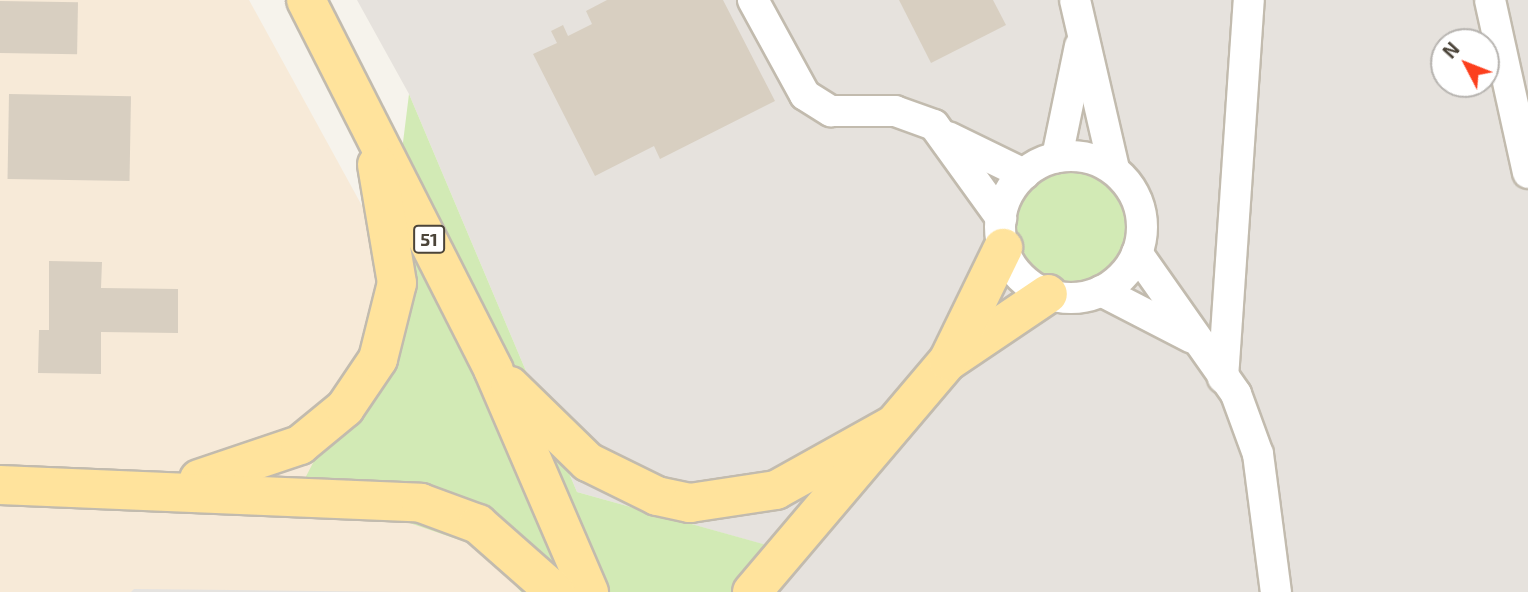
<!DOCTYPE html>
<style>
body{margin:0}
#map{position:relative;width:1528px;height:592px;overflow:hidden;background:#f6f3ec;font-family:"Exo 2",sans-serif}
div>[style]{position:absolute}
.commercial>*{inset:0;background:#f7ead8}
.industrial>*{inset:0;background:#e6e2dd}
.green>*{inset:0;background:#d2eab5}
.round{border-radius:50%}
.parking>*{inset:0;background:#e5e3e0}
.building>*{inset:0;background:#d8cfc1;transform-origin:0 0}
.roads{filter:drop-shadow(2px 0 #c2bbae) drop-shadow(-2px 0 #c2bbae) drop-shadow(0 2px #c2bbae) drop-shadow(0 -2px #c2bbae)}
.minor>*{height:30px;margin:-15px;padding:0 15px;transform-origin:15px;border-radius:15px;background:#fff}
.minor>.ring{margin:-15px;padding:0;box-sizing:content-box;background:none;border:30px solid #fff;border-radius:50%}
.major>*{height:38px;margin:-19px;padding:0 19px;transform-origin:19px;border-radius:19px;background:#ffe39c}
span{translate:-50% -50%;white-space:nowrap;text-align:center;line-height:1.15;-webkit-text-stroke:5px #fff;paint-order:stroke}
.shield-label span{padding:2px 5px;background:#fff;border:2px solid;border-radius:5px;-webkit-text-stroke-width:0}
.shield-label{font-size:18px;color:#4b4439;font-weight:700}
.north{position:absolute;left:1430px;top:28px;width:70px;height:70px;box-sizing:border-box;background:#fff;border:2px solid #b7b4b0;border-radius:50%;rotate:312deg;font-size:19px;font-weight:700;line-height:28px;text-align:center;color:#4b4439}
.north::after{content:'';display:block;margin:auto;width:24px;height:32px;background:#fc3f1d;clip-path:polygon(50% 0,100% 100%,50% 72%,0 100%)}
</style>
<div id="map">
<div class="commercial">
<div style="clip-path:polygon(0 0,249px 0,389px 255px,483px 548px,521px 592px,0 592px)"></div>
</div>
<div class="industrial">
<div style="clip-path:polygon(evenodd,357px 0,1528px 0,1528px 592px,771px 592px,798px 554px,577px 492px,409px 94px,357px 0,1444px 42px,1486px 42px,1486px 84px,1444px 84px,1444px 42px)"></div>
</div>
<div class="green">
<div style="clip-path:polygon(409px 94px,577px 492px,799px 554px,771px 592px,521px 592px,483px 548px,301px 486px,365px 363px,389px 255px)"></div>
<div class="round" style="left:1017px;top:173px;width:108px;height:108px"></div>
</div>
<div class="parking">
<div style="clip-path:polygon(134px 589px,404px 592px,131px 592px)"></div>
</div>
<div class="building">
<div style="clip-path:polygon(607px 0,723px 0,775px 101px,660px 159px,654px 146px,595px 176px,533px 54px,557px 43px,551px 31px,563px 25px,568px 36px,592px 24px,586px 11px)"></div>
<div style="clip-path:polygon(899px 0,993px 0,1006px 25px,931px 63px)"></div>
<div style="left:0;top:1px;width:78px;height:52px;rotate:1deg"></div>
<div style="left:9px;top:94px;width:122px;height:85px;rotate:1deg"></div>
<div style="clip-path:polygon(49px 261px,102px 262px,101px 288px,178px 289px,178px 333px,101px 332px,101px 374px,38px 373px,39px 330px,49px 330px)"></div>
</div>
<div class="roads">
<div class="minor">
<div style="left:753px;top:0;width:108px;rotate:61.3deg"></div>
<div style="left:805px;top:95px;width:31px;rotate:32deg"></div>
<div style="left:831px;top:111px;width:64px"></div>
<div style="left:895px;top:111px;width:41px;rotate:19.7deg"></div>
<div style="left:934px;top:125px;width:115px;rotate:54.2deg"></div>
<div style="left:1075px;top:0;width:173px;rotate:77deg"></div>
<div style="left:1490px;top:0;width:177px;rotate:77.6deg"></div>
<div style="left:948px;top:137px;width:85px;rotate:26deg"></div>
<div class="ring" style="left:1000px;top:156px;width:112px;height:112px"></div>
<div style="left:1057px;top:157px;width:113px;rotate:-78.3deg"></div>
<div style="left:1137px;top:253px;width:172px;rotate:54.9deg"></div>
<div style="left:1236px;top:394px;width:64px;rotate:69.9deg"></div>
<div style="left:1258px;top:454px;width:139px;rotate:82.6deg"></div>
<div style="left:1101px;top:291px;width:102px;rotate:27.3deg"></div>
<div style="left:1223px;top:378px;width:379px;rotate:-86.1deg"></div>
</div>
<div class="major">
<div style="left:306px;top:0;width:414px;rotate:63.1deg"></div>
<div style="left:493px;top:369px;width:243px;rotate:66.7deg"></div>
<div style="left:950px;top:360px;width:118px;rotate:-34deg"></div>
<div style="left:510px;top:386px;width:109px;rotate:44.3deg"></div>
<div style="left:588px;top:462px;width:77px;rotate:26.2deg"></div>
<div style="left:657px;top:496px;width:34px;rotate:12deg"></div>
<div style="left:690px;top:503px;width:87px;rotate:-8.6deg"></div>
<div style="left:776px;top:490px;width:134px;rotate:-29.1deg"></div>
<div style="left:199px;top:479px;width:107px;rotate:-18.6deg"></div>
<div style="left:300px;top:445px;width:58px;rotate:-39.4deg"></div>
<div style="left:345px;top:408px;width:59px;rotate:-56deg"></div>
<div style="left:378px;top:359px;width:78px;rotate:-76deg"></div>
<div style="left:397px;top:283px;width:120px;rotate:-99.6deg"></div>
<div style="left:0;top:485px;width:421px;rotate:2.4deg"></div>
<div style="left:421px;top:503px;width:61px;rotate:20.2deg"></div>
<div style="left:478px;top:524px;width:103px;rotate:41.4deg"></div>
<div style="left:752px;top:592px;width:303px;rotate:-49.7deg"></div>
<div style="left:948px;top:361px;width:126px;rotate:-64deg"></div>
</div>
</div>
<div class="shield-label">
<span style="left:429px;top:239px">51</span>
</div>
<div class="north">N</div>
</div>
